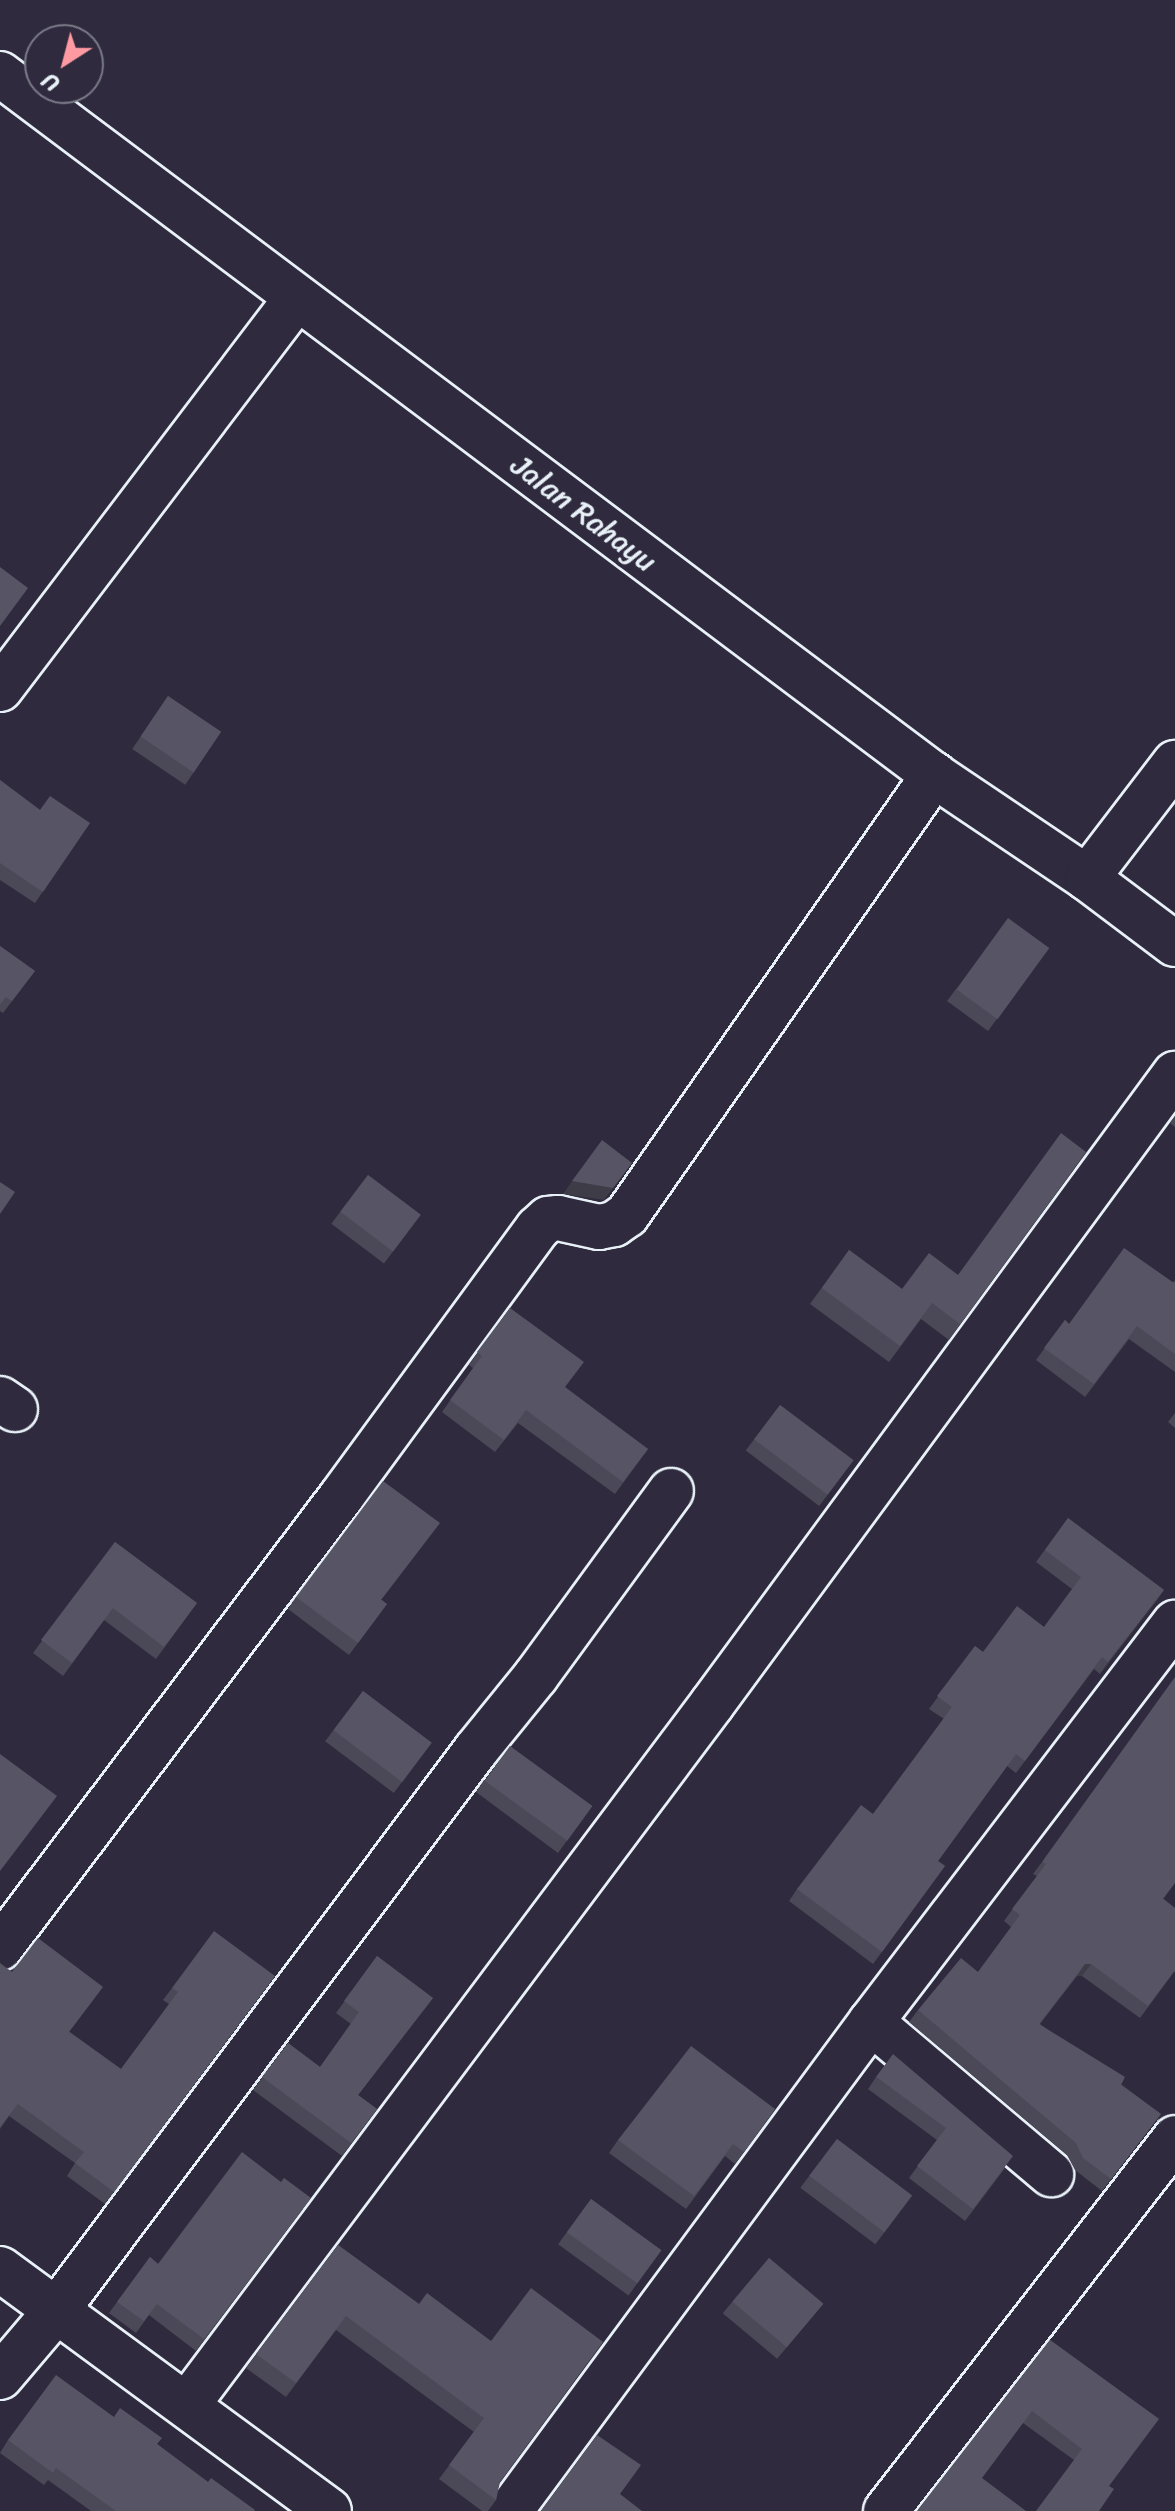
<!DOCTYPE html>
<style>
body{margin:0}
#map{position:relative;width:1175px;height:2511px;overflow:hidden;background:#2f2a3d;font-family:Sriracha,sans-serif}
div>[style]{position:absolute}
.roads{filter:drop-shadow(2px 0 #e8f1f8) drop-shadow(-2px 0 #e8f1f8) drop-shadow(0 2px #e8f1f8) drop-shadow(0 -2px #e8f1f8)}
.minor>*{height:44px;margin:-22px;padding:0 22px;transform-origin:22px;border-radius:22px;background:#2f2a3d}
.wall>*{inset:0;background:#4b4957;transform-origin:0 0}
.shaded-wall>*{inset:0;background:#3d3c47}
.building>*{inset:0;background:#575565;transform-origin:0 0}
span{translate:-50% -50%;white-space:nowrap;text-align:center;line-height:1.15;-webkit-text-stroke:7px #2f2a3d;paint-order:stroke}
.street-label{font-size:30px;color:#e8f1f8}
.north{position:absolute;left:24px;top:24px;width:80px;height:80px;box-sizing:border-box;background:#2f2a3d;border:2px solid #797a88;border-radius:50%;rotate:216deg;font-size:22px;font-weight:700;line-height:32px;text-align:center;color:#e8f1f8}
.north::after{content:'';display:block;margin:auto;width:28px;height:36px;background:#ff9aa2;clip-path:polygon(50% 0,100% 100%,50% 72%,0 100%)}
</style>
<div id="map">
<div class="roads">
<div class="minor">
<div style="left:0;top:74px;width:1168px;rotate:36.89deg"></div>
<div style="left:934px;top:775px;width:184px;rotate:33.9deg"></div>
<div style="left:1087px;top:878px;width:110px;rotate:36.9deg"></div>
<div style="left:0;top:689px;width:491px;rotate:-52.8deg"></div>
<div style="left:1087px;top:878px;width:145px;rotate:-52.6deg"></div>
<div style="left:0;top:1399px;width:18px;rotate:34deg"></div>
<div style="left:0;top:1948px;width:565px;rotate:-52.91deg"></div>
<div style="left:341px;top:1497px;width:333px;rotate:-53.8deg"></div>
<div style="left:538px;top:1228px;width:13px;rotate:-42deg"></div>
<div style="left:548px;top:1219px;width:10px;rotate:-6deg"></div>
<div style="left:558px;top:1218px;width:42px;rotate:12.4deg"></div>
<div style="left:599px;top:1227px;width:15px;rotate:-11deg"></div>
<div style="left:614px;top:1224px;width:16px;rotate:-35deg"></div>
<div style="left:627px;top:1215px;width:537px;rotate:-55.1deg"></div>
<div style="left:871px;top:2022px;width:236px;rotate:40.2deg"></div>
<div style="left:0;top:2269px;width:408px;rotate:36.3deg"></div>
<div style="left:0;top:2377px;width:87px;rotate:-49.7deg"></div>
<div style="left:56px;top:2311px;width:701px;rotate:-53.18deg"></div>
<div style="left:476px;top:1750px;width:95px;rotate:-51deg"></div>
<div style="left:536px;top:1676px;width:229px;rotate:-53.9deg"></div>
<div style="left:187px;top:2405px;width:876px;rotate:-53.17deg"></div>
<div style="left:712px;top:1704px;width:782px;rotate:-53.69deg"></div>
<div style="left:510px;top:2511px;width:608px;rotate:-53.56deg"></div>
<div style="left:871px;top:2022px;width:502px;rotate:-52.7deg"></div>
<div style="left:886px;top:2511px;width:472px;rotate:-52.2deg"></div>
</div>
</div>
<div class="wall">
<div style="left:168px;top:696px;width:64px;height:64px;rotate:34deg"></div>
<div style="clip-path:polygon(0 780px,40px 810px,90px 823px,35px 903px,0 880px)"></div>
<div style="clip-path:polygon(0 946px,35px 971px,3px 1013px,0 1011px)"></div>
<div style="clip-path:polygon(1049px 948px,988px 1031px,947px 1001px,956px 989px)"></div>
<div style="clip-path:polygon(1175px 1116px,1175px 1127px,1170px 1123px)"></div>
<div style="clip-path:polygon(1075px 1168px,949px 1340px,921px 1319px,889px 1362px,810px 1304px,849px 1250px,902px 1289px,958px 1275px)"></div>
<div style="left:368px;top:1175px;width:66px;height:61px;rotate:37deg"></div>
<div style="clip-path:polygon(1175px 1281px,1175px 1372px,1129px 1339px,1085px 1397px,1036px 1360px,1065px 1320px,1069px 1324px)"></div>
<div style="clip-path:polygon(510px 1308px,565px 1388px,648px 1449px,615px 1494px,518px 1423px,495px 1452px,442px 1412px,473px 1368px,469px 1365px)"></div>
<div style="left:780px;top:1405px;width:92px;height:57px;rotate:37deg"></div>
<div style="clip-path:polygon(1175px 1413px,1175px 1428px,1168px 1422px)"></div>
<div style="clip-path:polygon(1068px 1518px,1164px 1590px,1100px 1674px,1094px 1669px,1016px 1773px,1007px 1766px,938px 1861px,945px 1866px,873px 1964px,789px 1901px,797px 1889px,873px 1814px,944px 1719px,929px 1709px,975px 1646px,983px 1652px,1044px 1627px,1072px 1589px,1036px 1562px)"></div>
<div style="clip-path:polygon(115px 1542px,197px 1603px,156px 1659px,104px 1620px,63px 1676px,33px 1653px)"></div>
<div style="clip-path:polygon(296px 1597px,382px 1600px,387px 1604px,349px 1655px,288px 1609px)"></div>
<div style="left:363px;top:1691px;width:86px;height:63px;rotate:37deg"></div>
<div style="clip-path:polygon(484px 1780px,592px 1806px,558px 1853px,476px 1792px)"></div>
<div style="clip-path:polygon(1042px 1862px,1164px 1899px,1175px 1908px,1175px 1972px,1174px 1972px,1140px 2018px,1082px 1976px,1077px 1976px,1040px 2024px,1161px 2114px,1102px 2191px,1075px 2170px,1067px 2155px,909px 2022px,918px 2010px,978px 1972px,1011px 1927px,1004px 1921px,1037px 1876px,1033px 1874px)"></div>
<div style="clip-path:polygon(377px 1956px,433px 1998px,358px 2095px,377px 2109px,342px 2156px,253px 2090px,288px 2043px,320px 2067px,351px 2024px,336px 2013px)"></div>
<div style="clip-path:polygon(0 1963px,70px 2032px,121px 2069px,169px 2004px,163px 2000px,172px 1988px,275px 1976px,105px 2204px,67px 2176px,75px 2163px,9px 2116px,0 2129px)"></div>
<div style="clip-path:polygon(876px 2077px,1005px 2168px,965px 2221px,909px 2178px,937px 2140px,868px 2089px)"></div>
<div style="clip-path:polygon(775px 2109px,735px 2164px,725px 2156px,686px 2209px,609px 2153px,618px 2140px)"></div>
<div style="left:837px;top:2139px;width:94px;height:61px;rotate:37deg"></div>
<div style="left:591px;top:2199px;width:87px;height:56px;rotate:36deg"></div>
<div style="clip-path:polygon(303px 2209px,196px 2351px,149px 2315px,136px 2333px,109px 2313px,150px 2257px,158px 2264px)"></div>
<div style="clip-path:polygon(338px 2245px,419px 2304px,491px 2341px,499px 2483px,496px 2500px,488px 2511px,482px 2511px,439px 2479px,474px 2432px,336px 2330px,286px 2397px,246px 2368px)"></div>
<div style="left:769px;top:2258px;width:71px;height:72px;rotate:40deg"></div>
<div style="clip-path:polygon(1050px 2340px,1159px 2419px,1074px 2460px,1023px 2423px,917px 2511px)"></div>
<div style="clip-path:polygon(114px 2417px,157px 2444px,208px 2482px,254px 2511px,91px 2511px,48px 2480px,44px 2485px,0 2453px,8px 2440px)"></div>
</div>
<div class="shaded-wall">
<div style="clip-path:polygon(632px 1163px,604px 1200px,563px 1194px,572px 1181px)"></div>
<div style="clip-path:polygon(1164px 1590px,1156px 1602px,1100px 1674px,1108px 1662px)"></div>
<div style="clip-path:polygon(1085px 1964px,1091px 1964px,1082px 1976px,1077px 1976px)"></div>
</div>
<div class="building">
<div style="clip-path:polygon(0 567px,28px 588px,0 626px)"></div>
<div style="left:168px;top:696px;width:64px;height:49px;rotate:34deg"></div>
<div style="clip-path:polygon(0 780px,40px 810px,50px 796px,90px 823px,43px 892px,0 863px)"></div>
<div style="left:1008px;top:918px;width:51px;height:88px;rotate:36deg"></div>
<div style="clip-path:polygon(0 946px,35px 971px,12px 1001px,6px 997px,0 1004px)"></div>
<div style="clip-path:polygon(1061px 1133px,1086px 1152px,960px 1324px,932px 1303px,900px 1346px,822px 1288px,849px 1250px,902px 1289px,929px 1253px,958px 1275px)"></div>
<div style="clip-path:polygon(602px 1140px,632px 1163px,613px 1188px,572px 1181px)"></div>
<div style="left:368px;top:1175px;width:66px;height:46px;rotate:37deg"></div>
<div style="clip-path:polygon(0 1182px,15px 1192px,0 1214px)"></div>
<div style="clip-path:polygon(1124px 1248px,1174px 1283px,1175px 1281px,1175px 1354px,1137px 1326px,1094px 1384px,1044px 1348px,1065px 1320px,1069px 1324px)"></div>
<div style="clip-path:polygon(510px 1308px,584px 1362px,565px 1387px,648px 1449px,623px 1482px,526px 1410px,504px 1440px,450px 1400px,482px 1356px,477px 1352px)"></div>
<div style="left:780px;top:1405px;width:92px;height:43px;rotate:37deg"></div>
<div style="clip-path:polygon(383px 1481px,440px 1523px,381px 1600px,387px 1604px,358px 1643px,296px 1597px)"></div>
<div style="clip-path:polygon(1068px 1518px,1164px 1590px,1108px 1662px,1102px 1657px,1025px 1761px,1016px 1754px,938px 1861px,945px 1866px,882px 1952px,797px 1889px,861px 1805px,873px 1814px,952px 1707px,937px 1696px,975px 1646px,983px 1652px,1017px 1606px,1044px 1627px,1081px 1577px,1045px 1550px)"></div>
<div style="clip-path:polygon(115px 1542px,197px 1603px,164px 1647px,113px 1608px,72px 1663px,41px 1640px)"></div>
<div style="clip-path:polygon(1175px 1677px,1175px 1883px,1163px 1899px,1175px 1908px,1175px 1970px,1148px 2006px,1091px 1964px,1085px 1964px,1039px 2024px,1125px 2077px,1121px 2085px,1161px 2114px,1111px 2179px,1083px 2158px,1076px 2143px,918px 2010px,961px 1958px,978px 1972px,1020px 1915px,1012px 1909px,1046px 1864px,1042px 1862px)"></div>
<div style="left:363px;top:1691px;width:86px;height:49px;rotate:37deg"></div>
<div style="left:510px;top:1746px;width:102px;height:43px;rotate:36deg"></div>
<div style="clip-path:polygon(0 1754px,57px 1796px,0 1871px)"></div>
<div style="clip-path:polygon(214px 1931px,275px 1976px,114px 2192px,75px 2163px,84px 2152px,18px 2104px,0 2127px,0 1963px,12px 1972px,38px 1938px,103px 1987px,69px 2032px,121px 2069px,178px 1992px,172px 1988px)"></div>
<div style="clip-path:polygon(377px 1956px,433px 1998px,358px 2095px,377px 2109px,351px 2143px,262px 2077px,288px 2043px,320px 2067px,359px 2012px,344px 2001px)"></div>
<div style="clip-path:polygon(691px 2046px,775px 2109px,744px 2152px,733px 2144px,694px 2196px,618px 2140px)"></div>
<div style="clip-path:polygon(893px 2054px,1013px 2156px,973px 2209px,917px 2166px,946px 2128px,876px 2077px)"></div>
<div style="left:837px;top:2139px;width:94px;height:46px;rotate:37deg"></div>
<div style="clip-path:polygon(242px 2152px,281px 2182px,284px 2178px,311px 2198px,204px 2339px,157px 2304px,144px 2321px,117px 2302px,150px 2257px,158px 2264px)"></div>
<div style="left:591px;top:2199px;width:87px;height:41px;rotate:36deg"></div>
<div style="clip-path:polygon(338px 2245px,419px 2304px,427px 2293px,491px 2341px,531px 2288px,603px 2342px,500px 2482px,496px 2500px,449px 2465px,484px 2418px,346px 2316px,296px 2383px,256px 2354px)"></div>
<div style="left:769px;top:2258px;width:71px;height:57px;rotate:40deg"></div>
<div style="clip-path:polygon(1050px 2340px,1159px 2419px,1109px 2486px,1114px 2489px,1099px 2511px,1036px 2511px,1082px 2449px,1032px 2411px,982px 2478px,1026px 2511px,917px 2511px)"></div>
<div style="clip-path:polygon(56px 2375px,114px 2417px,120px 2408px,162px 2438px,157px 2444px,208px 2482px,211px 2478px,255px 2510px,254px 2511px,116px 2511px,56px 2468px,53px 2473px,8px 2440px)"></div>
<div style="clip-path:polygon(597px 2435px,641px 2465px,620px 2494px,642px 2511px,541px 2511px)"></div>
</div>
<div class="street-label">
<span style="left:584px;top:513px;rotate:37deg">Jalan Rahayu</span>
</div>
<div class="north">U</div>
</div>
